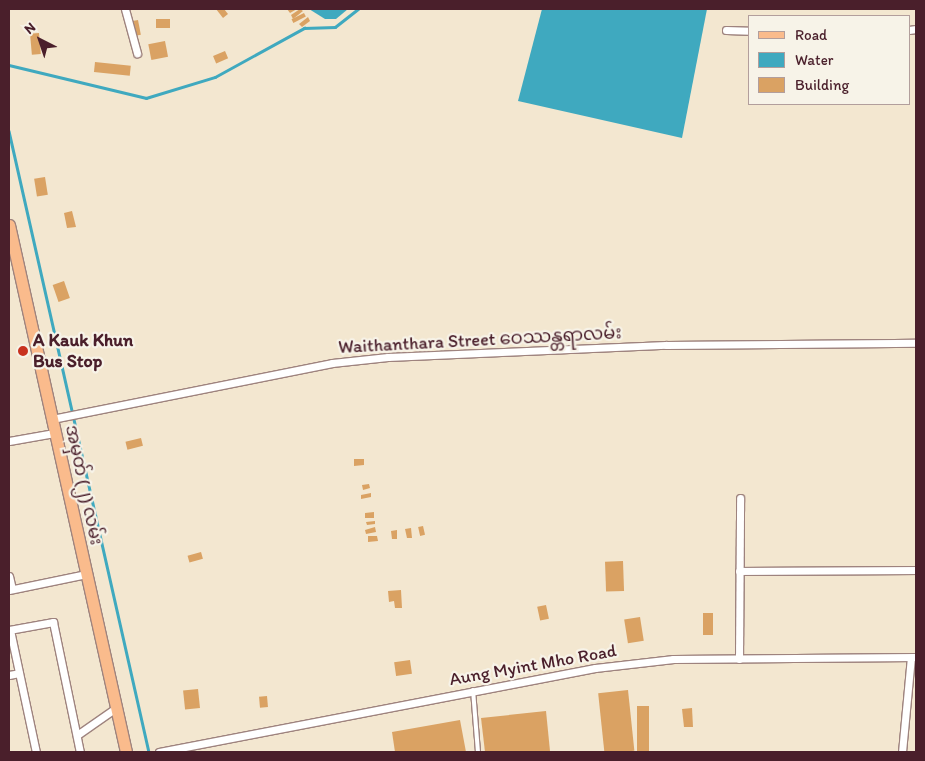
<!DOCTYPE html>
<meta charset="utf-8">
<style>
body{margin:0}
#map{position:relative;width:925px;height:761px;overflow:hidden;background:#f3e7d0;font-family:Itim,"Noto Sans Myanmar",sans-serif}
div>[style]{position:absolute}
.water>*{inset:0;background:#3fa9bf}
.stream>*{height:2.5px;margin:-1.25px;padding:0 1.25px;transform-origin:1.25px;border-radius:1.25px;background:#3fa9bf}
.building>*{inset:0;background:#daa263;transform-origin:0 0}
.roads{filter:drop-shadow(1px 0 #9e837e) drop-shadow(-1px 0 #9e837e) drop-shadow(0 1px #9e837e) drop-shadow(0 -1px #9e837e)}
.service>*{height:4px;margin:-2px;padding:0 2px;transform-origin:2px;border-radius:2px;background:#fff}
.minor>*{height:7px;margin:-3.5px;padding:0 3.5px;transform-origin:3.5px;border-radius:3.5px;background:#fff}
.primary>*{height:11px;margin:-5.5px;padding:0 5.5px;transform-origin:5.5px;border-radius:5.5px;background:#fabb8c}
.dots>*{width:14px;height:14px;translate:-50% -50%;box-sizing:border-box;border:2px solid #f7f3e8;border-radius:50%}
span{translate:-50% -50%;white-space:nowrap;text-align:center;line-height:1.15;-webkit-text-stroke:4.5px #f7f3e8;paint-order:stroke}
.street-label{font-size:18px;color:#4a1f2b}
.poi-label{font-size:18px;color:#4a1f2b;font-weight:700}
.left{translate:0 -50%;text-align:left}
.frame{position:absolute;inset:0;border:10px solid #4a1f2b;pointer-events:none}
.legend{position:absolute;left:748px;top:15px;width:162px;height:90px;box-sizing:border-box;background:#f7f3e8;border:1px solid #b29e9c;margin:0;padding:6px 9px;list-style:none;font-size:15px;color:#4a1f2b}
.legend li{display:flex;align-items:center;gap:10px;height:25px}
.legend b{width:25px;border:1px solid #b29e9c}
.north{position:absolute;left:15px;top:15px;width:50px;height:50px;-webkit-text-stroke:4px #f7f3e8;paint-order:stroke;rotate:319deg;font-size:14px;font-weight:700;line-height:20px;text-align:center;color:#4a1f2b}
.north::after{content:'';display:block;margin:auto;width:18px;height:22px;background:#4a1f2b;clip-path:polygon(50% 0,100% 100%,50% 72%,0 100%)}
</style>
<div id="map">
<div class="water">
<div style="clip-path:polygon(309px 9px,348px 9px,336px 19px,325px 19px)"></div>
<div style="clip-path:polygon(542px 9px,707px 9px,682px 138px,518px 101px)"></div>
</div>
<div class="stream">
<div style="left:9px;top:65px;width:141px;rotate:13.5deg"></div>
<div style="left:146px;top:98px;width:72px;rotate:-16.9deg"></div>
<div style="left:215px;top:77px;width:102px;rotate:-28.8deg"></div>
<div style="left:304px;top:28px;width:31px;rotate:-2deg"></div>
<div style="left:335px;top:27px;width:29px;rotate:-38deg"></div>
<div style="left:9px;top:131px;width:637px;rotate:77.3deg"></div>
</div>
<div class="building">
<div style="clip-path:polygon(216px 9px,224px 9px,228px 14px,223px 18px)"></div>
<div style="clip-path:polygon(287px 9px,297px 9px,290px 13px)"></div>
<div style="clip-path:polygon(300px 9px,303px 11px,293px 19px,291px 15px)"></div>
<div style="left:304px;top:13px;width:4px;height:14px;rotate:63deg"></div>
<div style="clip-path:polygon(308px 17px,310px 21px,302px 27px,299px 24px)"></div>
<div style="left:170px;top:19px;width:9px;height:14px;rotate:90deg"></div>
<div style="left:138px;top:20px;width:15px;height:7px;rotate:79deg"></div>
<div style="left:39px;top:33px;width:21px;height:9px;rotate:85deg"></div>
<div style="left:165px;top:41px;width:16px;height:17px;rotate:79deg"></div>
<div style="left:225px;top:51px;width:8px;height:13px;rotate:67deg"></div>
<div style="left:95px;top:62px;width:36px;height:10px;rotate:6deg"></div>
<div style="left:45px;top:177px;width:18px;height:11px;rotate:81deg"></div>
<div style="clip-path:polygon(72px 211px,76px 227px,67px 228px,64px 213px)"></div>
<div style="left:64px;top:281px;width:18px;height:12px;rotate:71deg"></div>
<div style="left:141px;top:438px;width:8px;height:16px;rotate:76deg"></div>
<div style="clip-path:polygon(354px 459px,364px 459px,364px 465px,354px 466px)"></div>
<div style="clip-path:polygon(369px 484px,370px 488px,363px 490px,362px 485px)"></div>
<div style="clip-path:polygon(371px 493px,371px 497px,361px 499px,361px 495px)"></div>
<div style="clip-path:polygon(374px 512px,374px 518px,365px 518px,365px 513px)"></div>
<div style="clip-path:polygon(375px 521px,375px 524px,367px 525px,366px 522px)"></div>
<div style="left:423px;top:526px;width:9px;height:5px;rotate:77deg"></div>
<div style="clip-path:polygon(375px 527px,376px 532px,366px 534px,365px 530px)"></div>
<div style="clip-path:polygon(411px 528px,412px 538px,407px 538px,405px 529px)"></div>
<div style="clip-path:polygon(397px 530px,397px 539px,392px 539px,391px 531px)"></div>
<div style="clip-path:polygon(368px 536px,377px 536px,378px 541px,368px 542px)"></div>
<div style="left:201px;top:552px;width:7px;height:14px;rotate:74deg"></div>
<div style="left:623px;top:561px;width:30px;height:18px;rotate:88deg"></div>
<div style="clip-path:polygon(401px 590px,402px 608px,395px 608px,394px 601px,389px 602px,388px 591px)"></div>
<div style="left:546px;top:605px;width:14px;height:9px;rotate:78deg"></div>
<div style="left:703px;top:613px;width:10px;height:22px"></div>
<div style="left:640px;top:617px;width:24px;height:16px;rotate:81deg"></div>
<div style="left:410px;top:660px;width:14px;height:16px;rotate:82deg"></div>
<div style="left:198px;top:689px;width:19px;height:15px;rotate:84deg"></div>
<div style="left:628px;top:690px;width:61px;height:30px;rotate:84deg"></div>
<div style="left:267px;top:696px;width:11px;height:8px;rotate:85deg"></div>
<div style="left:637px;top:706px;width:12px;height:46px"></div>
<div style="clip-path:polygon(692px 708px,693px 727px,684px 727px,682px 709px)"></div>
<div style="clip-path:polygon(546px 711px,550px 751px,485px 752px,481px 718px)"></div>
<div style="clip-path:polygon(460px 720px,466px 752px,395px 752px,392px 732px)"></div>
</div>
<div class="roads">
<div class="service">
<div style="left:473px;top:690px;width:62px;rotate:85.4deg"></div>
</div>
<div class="minor">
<div style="left:125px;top:9px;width:46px;rotate:74.7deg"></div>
<div style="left:726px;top:30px;width:23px;rotate:2deg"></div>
<div style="left:909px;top:30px;width:7px;rotate:-8deg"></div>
<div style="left:52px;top:419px;width:286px;rotate:-11.3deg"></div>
<div style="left:332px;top:363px;width:56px;rotate:-6.1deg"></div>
<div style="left:388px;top:357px;width:278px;rotate:-2.5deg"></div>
<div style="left:666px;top:345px;width:250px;rotate:-0.5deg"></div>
<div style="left:9px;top:441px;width:46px;rotate:-10.1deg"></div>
<div style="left:739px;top:571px;width:177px;rotate:-0.3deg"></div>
<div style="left:9px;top:576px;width:13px;rotate:77deg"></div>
<div style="left:9px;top:590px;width:79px;rotate:-11.7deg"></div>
<div style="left:9px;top:630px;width:45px;rotate:-10.3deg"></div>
<div style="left:53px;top:622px;width:133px;rotate:78.3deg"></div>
<div style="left:10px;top:630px;width:125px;rotate:78deg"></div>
<div style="left:739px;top:659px;width:161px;rotate:-89.6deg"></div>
<div style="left:9px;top:675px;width:10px;rotate:-11deg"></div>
<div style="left:77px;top:735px;width:47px;rotate:-34.7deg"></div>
<div style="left:159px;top:752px;width:444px;rotate:-10.9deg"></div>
<div style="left:595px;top:668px;width:79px;rotate:-6.6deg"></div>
<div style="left:673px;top:659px;width:243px;rotate:-0.5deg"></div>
<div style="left:902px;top:752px;width:95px;rotate:-84.6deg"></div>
</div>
<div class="primary">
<div style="left:9px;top:225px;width:540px;rotate:77.48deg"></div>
</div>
</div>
<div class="dots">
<div style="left:23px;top:351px;background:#c8321e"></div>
</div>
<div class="street-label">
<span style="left:480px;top:340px;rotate:-3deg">Waithanthara Street ဝေဿန္တရာလမ်း</span>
<span style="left:84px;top:485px;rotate:78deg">အမှတ် (၂) လမ်း</span>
<span style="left:533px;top:665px;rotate:-10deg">Aung Myint Mho Road</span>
</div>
<div class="poi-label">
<span class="left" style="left:33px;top:351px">A Kauk Khun<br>Bus Stop</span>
</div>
<div class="frame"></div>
<ul class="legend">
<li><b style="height:6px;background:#fabb8c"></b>Road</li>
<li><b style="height:14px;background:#3fa9bf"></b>Water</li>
<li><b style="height:14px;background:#daa263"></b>Building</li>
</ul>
<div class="north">N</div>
</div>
